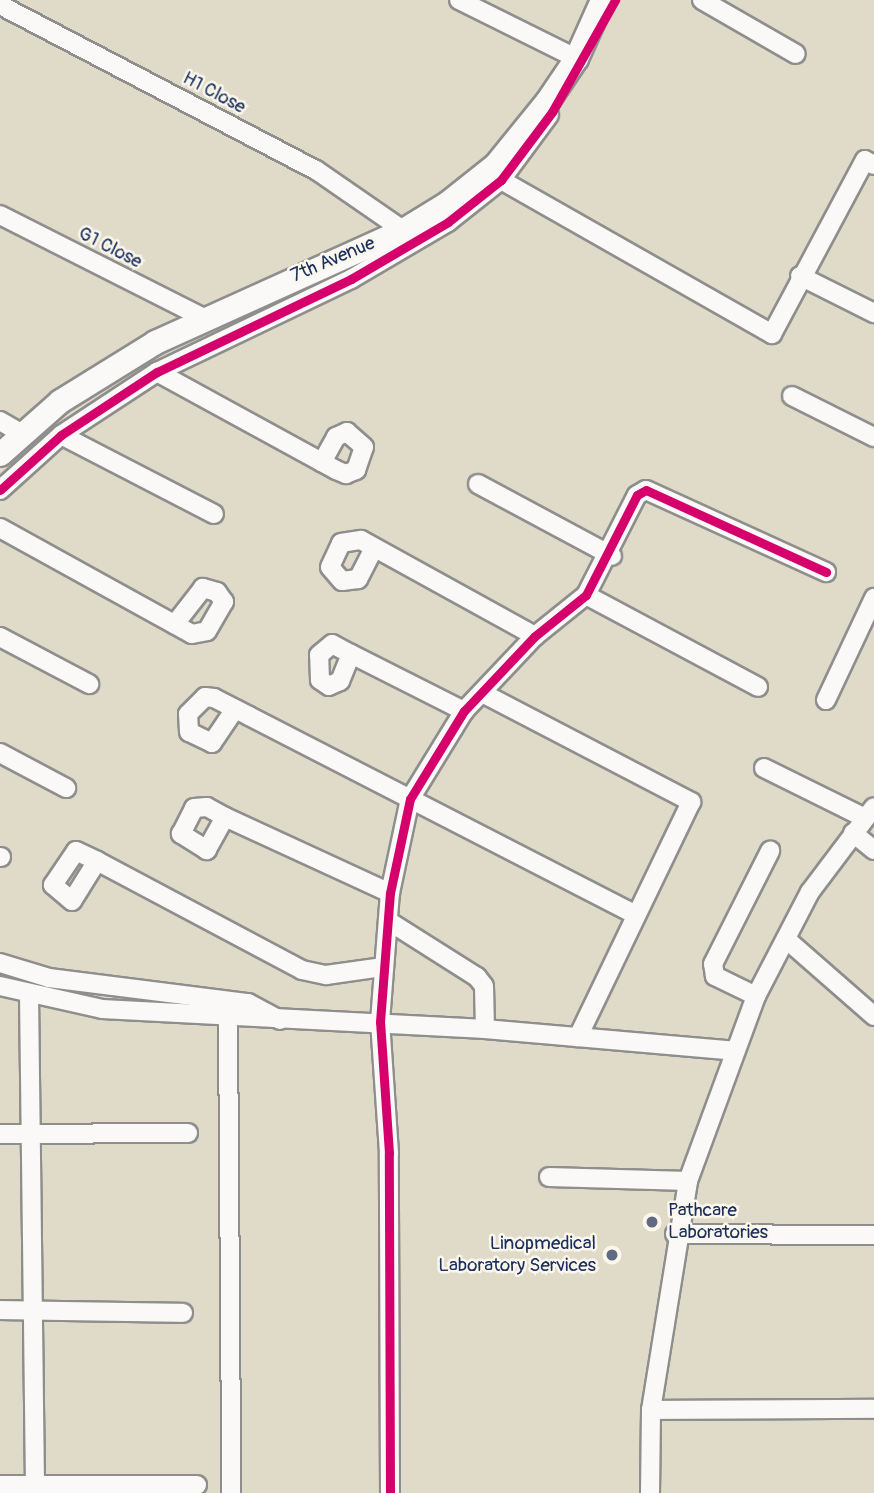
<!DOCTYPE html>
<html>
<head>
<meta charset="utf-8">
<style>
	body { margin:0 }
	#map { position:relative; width:874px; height:1493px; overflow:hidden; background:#e0dac8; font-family:Pangolin,sans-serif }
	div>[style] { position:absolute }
	.roads { filter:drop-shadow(2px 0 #8e8e8d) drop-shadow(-2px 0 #8e8e8d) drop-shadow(0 2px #8e8e8d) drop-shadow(0 -2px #8e8e8d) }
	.minor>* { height:18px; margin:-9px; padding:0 9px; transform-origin:9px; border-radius:9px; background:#faf9f7 }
	.major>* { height:23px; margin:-11.5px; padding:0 11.5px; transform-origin:11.5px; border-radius:11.5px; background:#faf9f7 }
	.cycleway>* { height:9px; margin:-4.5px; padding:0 4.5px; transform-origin:4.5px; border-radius:4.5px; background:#d6006c }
	.dots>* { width:19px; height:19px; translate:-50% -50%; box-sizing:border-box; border:4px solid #fbf7ec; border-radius:50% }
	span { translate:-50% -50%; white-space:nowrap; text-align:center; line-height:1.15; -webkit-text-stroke:5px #fbf7ec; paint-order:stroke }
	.street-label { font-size:19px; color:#1b2f5e }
	.poi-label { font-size:19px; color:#1b2f5e }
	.left { translate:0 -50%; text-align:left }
	.right { translate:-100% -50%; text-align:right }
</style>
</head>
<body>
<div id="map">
	<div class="roads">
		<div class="minor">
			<div style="left:459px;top:0;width:131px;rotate:26.4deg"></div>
			<div style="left:702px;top:0;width:108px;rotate:29.9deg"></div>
			<div style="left:0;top:5px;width:356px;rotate:27.6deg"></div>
			<div style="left:316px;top:170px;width:106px;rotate:34.6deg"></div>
			<div style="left:501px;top:180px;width:312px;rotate:29.6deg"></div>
			<div style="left:772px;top:334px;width:197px;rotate:-61.9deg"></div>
			<div style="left:865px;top:160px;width:10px;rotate:29deg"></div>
			<div style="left:0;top:215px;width:226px;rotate:26.8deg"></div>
			<div style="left:800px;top:276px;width:83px;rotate:26.6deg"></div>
			<div style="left:157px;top:372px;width:204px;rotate:28.7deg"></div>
			<div style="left:336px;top:470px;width:11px;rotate:22deg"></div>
			<div style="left:346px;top:474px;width:11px;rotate:-22deg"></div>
			<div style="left:356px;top:470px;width:24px;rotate:-71deg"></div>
			<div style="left:364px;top:447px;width:23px;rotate:-139deg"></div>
			<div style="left:347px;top:432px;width:12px;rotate:156deg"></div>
			<div style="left:336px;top:437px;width:29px;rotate:119deg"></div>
			<div style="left:792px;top:396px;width:92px;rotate:26.6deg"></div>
			<div style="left:0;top:421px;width:24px;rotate:30deg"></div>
			<div style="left:61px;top:435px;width:172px;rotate:27.3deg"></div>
			<div style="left:478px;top:484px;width:152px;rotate:28.2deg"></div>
			<div style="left:0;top:490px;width:82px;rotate:-42deg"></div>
			<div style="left:61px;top:435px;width:115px;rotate:-33.3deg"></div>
			<div style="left:157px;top:372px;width:215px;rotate:-25.6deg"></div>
			<div style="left:351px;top:279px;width:113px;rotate:-30.4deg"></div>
			<div style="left:448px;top:222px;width:68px;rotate:-38.4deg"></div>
			<div style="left:501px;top:180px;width:81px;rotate:-53.6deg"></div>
			<div style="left:0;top:528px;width:219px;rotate:28.9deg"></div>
			<div style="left:192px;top:634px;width:15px;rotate:-11deg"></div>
			<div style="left:207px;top:631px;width:34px;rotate:-60deg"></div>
			<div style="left:224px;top:602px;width:12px;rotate:-125deg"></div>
			<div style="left:217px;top:592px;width:15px;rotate:-164deg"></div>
			<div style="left:203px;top:588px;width:46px;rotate:127.9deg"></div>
			<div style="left:374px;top:548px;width:35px;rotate:117deg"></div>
			<div style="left:358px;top:579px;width:16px;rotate:173deg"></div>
			<div style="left:342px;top:581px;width:18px;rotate:-131deg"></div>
			<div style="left:330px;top:567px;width:26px;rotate:-65deg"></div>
			<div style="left:341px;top:543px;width:20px;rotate:-9deg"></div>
			<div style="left:361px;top:540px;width:199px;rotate:28.9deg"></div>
			<div style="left:586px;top:595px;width:195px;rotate:28.1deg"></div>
			<div style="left:0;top:637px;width:101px;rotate:27.8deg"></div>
			<div style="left:351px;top:654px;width:29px;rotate:112deg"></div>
			<div style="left:340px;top:681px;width:12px;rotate:156deg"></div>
			<div style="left:329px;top:686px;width:11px;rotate:-146deg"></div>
			<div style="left:320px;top:680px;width:25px;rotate:-92deg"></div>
			<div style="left:319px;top:655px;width:17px;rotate:-40deg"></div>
			<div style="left:332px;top:644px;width:21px;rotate:28deg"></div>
			<div style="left:351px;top:654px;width:127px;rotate:26.8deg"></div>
			<div style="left:482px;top:693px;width:236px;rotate:27.5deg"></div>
			<div style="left:691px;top:802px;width:261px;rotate:115.7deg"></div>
			<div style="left:826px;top:700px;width:113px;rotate:-64.8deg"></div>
			<div style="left:235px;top:709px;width:41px;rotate:124.1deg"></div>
			<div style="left:212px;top:743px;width:25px;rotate:-154deg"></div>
			<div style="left:189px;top:732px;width:18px;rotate:-93deg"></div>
			<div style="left:188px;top:714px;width:24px;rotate:-45deg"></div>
			<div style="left:205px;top:697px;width:9px;rotate:6deg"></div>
			<div style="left:214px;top:698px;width:39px;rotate:27deg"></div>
			<div style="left:249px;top:716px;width:432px;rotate:27.2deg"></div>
			<div style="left:0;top:753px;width:75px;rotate:27.9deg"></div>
			<div style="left:764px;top:768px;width:113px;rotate:26.3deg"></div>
			<div style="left:207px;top:807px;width:21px;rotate:29deg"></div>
			<div style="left:225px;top:817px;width:38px;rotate:119deg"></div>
			<div style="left:207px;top:850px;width:31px;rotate:-148deg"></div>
			<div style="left:181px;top:834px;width:29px;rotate:-63deg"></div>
			<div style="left:194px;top:808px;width:13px;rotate:-4deg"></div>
			<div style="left:225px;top:817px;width:182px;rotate:24.7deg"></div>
			<div style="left:853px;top:833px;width:27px;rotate:39deg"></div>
			<div style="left:76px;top:851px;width:23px;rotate:25deg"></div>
			<div style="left:97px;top:861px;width:47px;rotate:122deg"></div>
			<div style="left:72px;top:901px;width:25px;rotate:-140deg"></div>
			<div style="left:53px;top:885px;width:41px;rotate:-55.9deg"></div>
			<div style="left:0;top:857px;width:1px"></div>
			<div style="left:97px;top:861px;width:232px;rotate:28deg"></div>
			<div style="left:302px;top:970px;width:25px;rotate:12deg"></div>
			<div style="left:326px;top:975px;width:58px;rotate:-8deg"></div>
			<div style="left:390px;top:922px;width:103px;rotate:32.3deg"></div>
			<div style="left:477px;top:977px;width:11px;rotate:52deg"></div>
			<div style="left:484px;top:986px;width:43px;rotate:88.7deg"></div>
			<div style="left:786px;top:939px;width:117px;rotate:41.2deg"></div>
			<div style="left:0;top:963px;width:51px;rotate:17deg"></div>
			<div style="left:49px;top:978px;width:201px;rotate:7.2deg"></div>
			<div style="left:248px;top:1003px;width:36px;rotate:28deg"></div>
			<div style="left:0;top:986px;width:105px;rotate:12.7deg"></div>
			<div style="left:102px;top:1009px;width:384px;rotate:3deg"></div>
			<div style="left:485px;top:1029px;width:250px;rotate:5deg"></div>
			<div style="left:29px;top:994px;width:492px;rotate:89.3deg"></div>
			<div style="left:756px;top:996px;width:46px;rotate:-154deg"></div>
			<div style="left:715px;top:976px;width:12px;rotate:-99deg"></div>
			<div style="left:713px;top:964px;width:127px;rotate:-63.2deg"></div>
			<div style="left:228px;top:1020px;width:473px;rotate:89.6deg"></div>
			<div style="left:0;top:1134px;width:188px;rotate:-0.3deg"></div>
			<div style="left:549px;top:1177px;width:139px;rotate:1.6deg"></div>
			<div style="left:675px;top:1234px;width:199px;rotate:0.3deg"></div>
			<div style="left:0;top:1310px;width:183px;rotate:0.9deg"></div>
			<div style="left:651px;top:1410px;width:223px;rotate:-0.3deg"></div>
			<div style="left:0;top:1485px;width:197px"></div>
			<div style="left:390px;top:1493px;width:340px;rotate:-90.2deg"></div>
			<div style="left:389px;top:1153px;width:131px;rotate:-93.9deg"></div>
			<div style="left:380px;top:1022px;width:129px;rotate:-85.6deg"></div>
			<div style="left:390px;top:893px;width:96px;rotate:-78deg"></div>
			<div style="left:410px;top:799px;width:103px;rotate:-58.5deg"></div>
			<div style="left:464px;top:711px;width:103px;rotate:-46.6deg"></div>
			<div style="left:535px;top:636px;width:65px;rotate:-38.8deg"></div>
			<div style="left:586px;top:595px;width:112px;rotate:-63deg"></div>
			<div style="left:637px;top:495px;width:10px;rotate:-29deg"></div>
			<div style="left:646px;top:490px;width:198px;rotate:24.5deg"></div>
			<div style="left:650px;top:1493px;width:83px;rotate:-89.3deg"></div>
			<div style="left:651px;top:1410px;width:232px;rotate:-80.8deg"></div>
			<div style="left:688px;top:1181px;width:197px;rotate:-69.8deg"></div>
			<div style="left:756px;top:996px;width:117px;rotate:-62.6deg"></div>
			<div style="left:810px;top:892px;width:106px;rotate:-53deg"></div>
		</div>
		<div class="major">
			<div style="left:0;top:454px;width:80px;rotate:-41.5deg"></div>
			<div style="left:60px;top:401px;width:112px;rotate:-31.8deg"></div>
			<div style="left:155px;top:342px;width:272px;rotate:-24.3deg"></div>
			<div style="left:403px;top:230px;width:52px;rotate:-31.5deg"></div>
			<div style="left:447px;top:203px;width:61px;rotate:-38.4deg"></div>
			<div style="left:495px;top:165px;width:82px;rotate:-50.9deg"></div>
			<div style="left:547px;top:101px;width:52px;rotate:-56deg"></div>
			<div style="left:576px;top:58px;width:64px;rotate:-65.9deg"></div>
		</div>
	</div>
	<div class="cycleway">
		<div style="left:0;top:490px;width:82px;rotate:-42deg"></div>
		<div style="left:61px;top:435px;width:115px;rotate:-33.3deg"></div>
		<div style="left:157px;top:372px;width:215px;rotate:-25.6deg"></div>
		<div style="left:351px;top:279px;width:113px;rotate:-30.4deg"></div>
		<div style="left:448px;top:222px;width:68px;rotate:-38.4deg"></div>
		<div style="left:501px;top:180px;width:85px;rotate:-53.1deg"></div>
		<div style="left:552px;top:112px;width:129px;rotate:-60.6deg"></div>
		<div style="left:390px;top:1493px;width:340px;rotate:-90.2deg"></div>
		<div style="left:389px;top:1153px;width:131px;rotate:-93.9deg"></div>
		<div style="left:380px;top:1022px;width:129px;rotate:-85.6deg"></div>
		<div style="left:390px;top:893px;width:96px;rotate:-78deg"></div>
		<div style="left:410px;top:799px;width:103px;rotate:-58.5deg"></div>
		<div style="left:464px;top:711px;width:103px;rotate:-46.6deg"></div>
		<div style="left:535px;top:636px;width:65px;rotate:-38.8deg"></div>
		<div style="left:586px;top:595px;width:112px;rotate:-63deg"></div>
		<div style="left:637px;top:495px;width:10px;rotate:-29deg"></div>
		<div style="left:646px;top:490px;width:198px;rotate:24.5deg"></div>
	</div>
	<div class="dots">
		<div style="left:652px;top:1222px;background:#606b83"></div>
		<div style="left:612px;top:1255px;background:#606b83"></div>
	</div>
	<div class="street-label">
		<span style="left:214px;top:93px;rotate:28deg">H1 Close</span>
		<span style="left:110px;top:248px;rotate:27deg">G1 Close</span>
		<span style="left:333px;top:260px;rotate:-23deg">7th Avenue</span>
	</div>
	<div class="poi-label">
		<span class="left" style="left:668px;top:1222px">Pathcare<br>Laboratories</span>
		<span class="right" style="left:596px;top:1255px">Linopmedical<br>Laboratory Services</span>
	</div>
</div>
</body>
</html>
